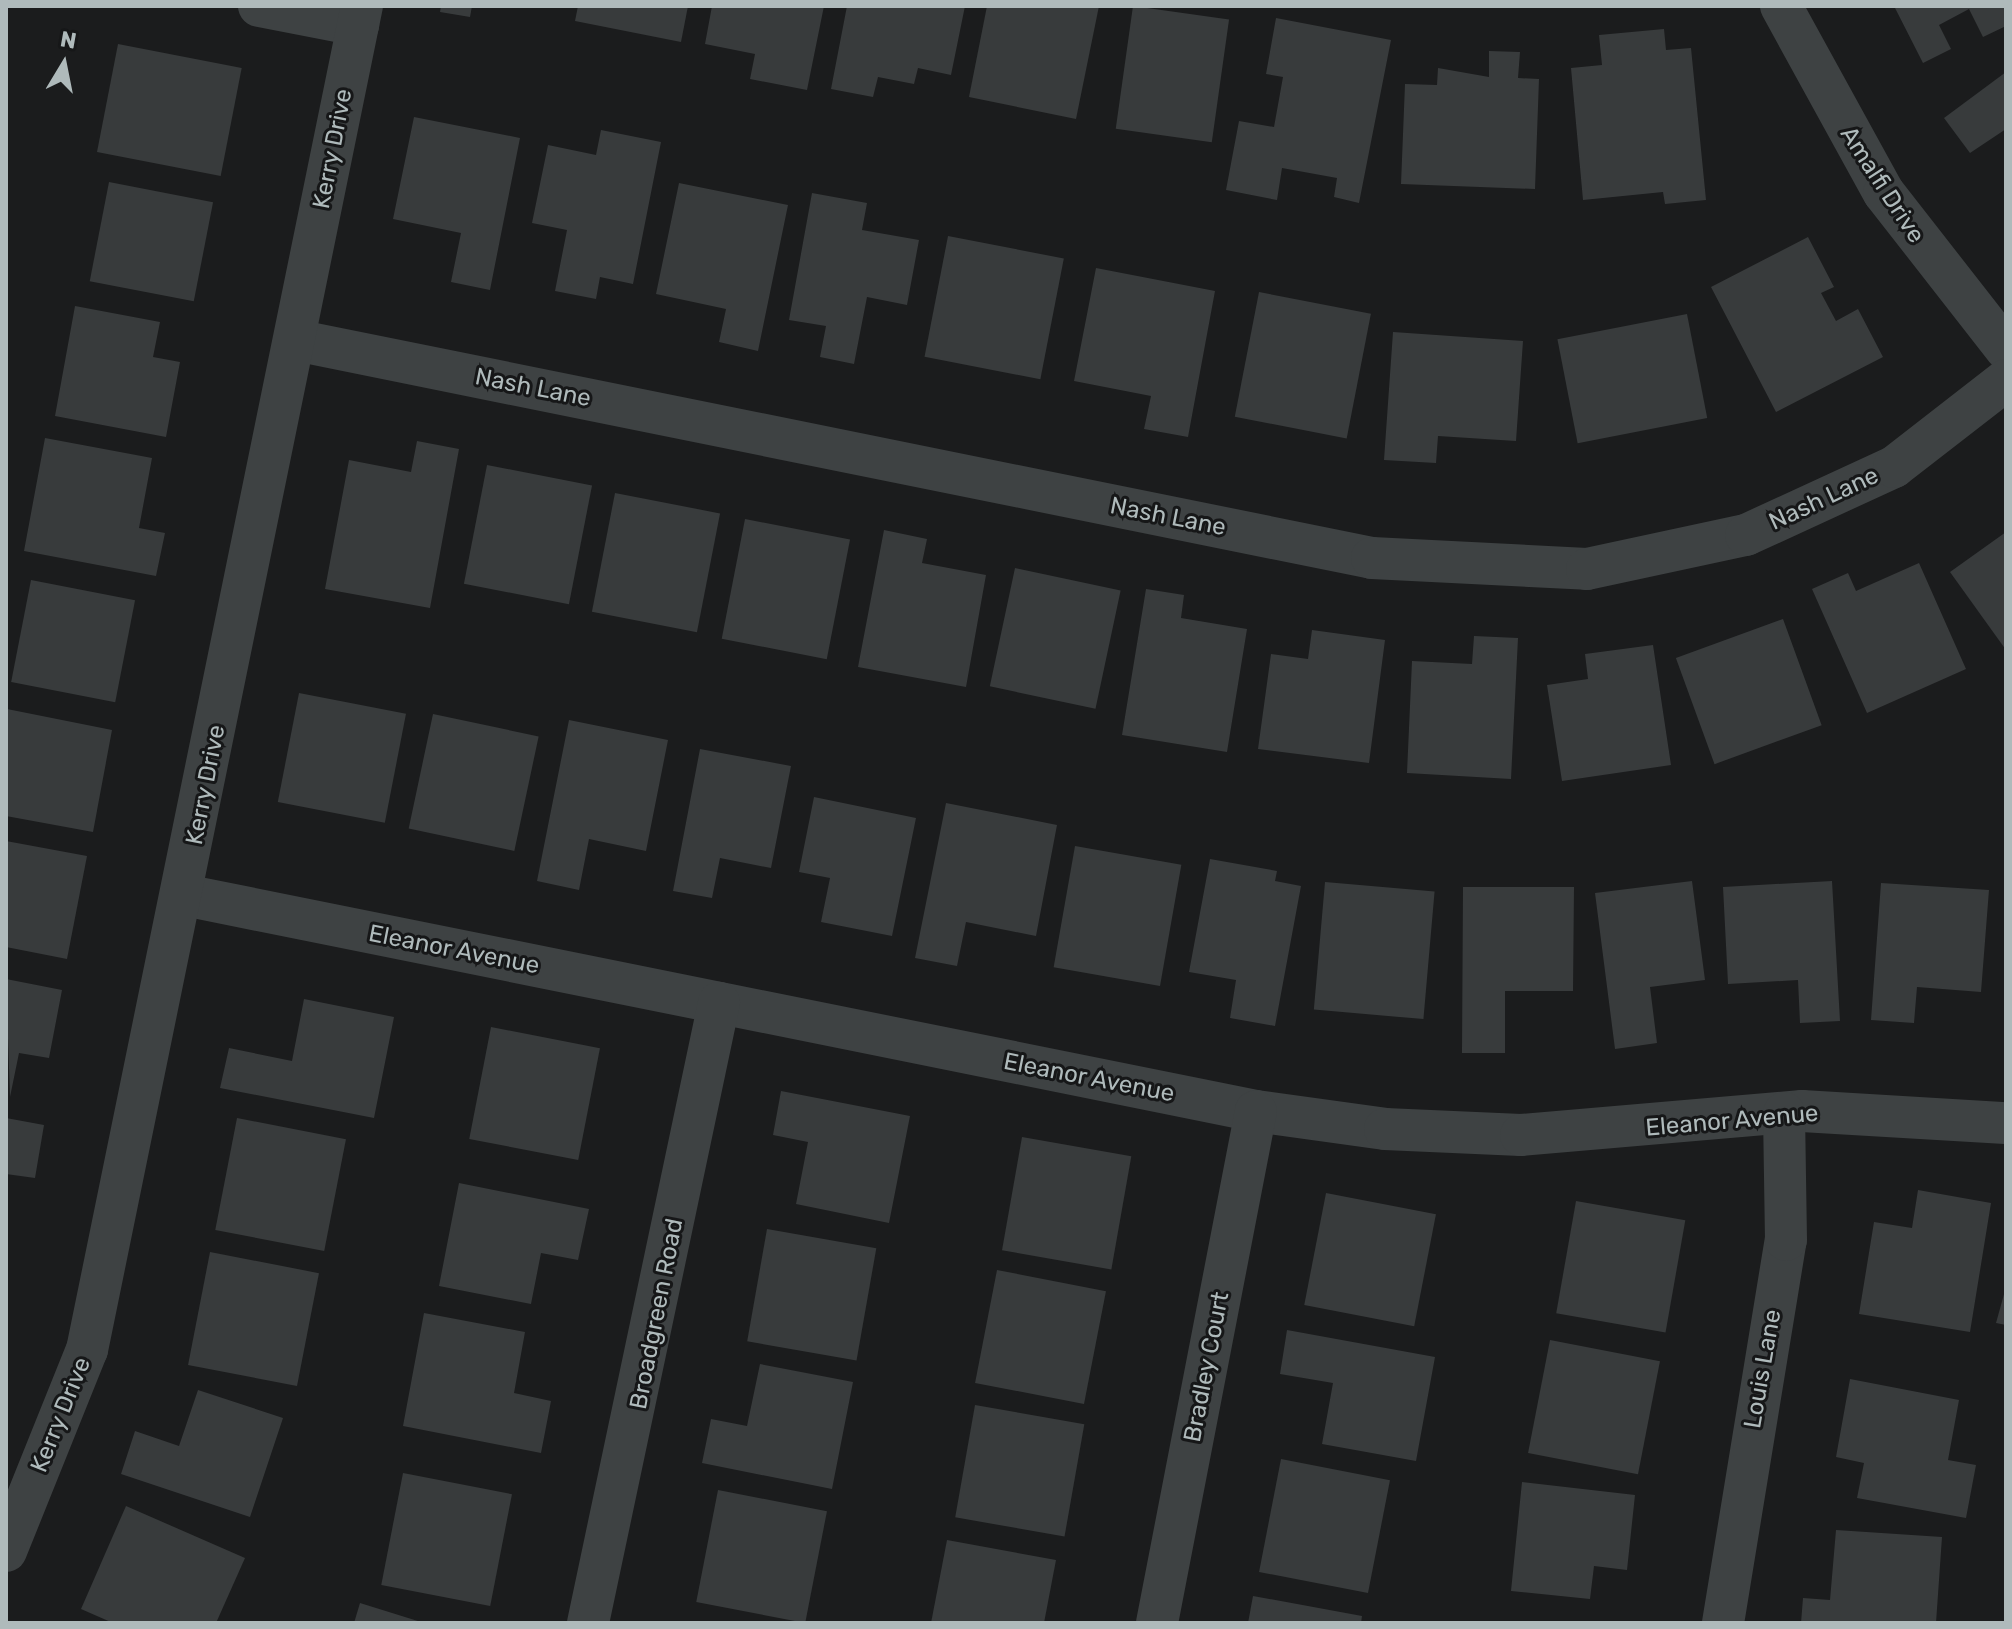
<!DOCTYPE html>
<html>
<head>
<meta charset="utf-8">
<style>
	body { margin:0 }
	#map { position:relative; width:2012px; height:1629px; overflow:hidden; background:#1b1c1d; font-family:Rubik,sans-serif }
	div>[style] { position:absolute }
	.building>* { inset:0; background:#383b3c; transform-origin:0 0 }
	.street>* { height:42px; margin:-21px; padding:0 21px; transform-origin:21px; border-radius:21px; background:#3e4243 }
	span { translate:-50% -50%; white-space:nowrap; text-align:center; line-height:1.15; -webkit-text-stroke:6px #161718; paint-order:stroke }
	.street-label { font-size:24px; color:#afbabb }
	.frame { position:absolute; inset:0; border:8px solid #afbabb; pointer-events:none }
	.north { position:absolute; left:24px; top:24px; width:80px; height:80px; -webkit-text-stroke:6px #161718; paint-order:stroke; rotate:10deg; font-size:22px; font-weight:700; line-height:32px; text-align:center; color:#afbabb }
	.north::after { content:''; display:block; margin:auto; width:28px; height:36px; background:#afbabb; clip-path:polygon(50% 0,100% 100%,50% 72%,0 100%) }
</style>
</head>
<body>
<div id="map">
	<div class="building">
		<div style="clip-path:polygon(441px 6px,472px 6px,470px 17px,440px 12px)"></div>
		<div style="clip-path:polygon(578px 6px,688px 6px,681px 42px,575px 21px)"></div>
		<div style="clip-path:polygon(712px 6px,824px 6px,807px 90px,750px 79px,755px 54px,705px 44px)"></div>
		<div style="clip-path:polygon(847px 6px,965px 6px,951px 75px,918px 68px,914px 84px,878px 77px,873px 97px,831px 89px)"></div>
		<div style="clip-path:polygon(987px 6px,1099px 6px,1076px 119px,969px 97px)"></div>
		<div style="left:1133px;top:6px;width:97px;height:124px;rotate:8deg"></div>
		<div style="clip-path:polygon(1894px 6px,2006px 6px,2006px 26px,1983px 37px,1969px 9px,1939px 25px,1951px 49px,1923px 63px)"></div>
		<div style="clip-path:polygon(1276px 18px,1391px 40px,1359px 203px,1334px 197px,1337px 178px,1282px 168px,1277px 200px,1226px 190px,1239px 121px,1274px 127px,1283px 77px,1266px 74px)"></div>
		<div style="clip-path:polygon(1664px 29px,1666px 50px,1691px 48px,1706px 200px,1665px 204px,1663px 192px,1583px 200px,1571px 68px,1602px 65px,1599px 35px)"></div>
		<div style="left:118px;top:44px;width:126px;height:110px;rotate:11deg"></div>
		<div style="clip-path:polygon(1489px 51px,1520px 52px,1518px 78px,1539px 79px,1535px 189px,1401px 184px,1405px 84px,1437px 85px,1438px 68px,1489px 77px)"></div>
		<div style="clip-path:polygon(2006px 72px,2006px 129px,1970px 153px,1944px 118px)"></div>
		<div style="clip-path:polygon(414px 117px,520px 138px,490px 290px,451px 282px,461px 233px,393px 219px)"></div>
		<div style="clip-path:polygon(601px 130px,661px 142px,633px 284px,600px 277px,596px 299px,555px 291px,567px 230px,532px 223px,548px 145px,596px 155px)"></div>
		<div style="left:109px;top:182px;width:106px;height:101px;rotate:11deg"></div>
		<div style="clip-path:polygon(679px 183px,788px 205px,758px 351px,719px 342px,726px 309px,656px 294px)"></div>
		<div style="clip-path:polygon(812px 193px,867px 203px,862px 230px,919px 240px,907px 305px,867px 297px,854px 364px,820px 357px,826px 326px,789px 320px)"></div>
		<div style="left:948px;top:236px;width:118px;height:123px;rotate:11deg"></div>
		<div style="clip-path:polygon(1808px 237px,1834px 287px,1821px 293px,1836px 321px,1858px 309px,1883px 357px,1776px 412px,1711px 287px)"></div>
		<div style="clip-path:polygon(1096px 268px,1215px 291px,1188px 437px,1144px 429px,1151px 396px,1074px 381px)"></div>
		<div style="left:1259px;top:292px;width:114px;height:127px;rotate:11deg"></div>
		<div style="clip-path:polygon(75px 306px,160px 322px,153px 357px,180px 362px,166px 437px,55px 416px)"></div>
		<div style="left:1687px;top:314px;width:106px;height:132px;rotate:79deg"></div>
		<div style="clip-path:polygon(1393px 332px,1523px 341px,1516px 441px,1438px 436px,1436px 463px,1384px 460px)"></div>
		<div style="clip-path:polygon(45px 438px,152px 458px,139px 528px,165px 533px,156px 576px,24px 551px)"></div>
		<div style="clip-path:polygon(417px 441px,459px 449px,430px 608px,325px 589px,349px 460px,411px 472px)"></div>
		<div style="left:487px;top:465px;width:107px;height:121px;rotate:11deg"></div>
		<div style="left:615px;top:493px;width:107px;height:121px;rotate:11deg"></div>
		<div style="left:745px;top:519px;width:107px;height:122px;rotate:11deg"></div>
		<div style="clip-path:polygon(884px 530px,927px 539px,922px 563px,986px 575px,966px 687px,858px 667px)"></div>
		<div style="clip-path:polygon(2006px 532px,2006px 650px,1950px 572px)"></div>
		<div style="clip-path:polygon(1919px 563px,1966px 669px,1867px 713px,1812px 589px,1848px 573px,1856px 591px)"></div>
		<div style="left:1015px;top:568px;width:108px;height:121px;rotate:12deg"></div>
		<div style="left:31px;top:580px;width:106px;height:104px;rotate:11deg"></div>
		<div style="clip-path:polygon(1146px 589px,1184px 595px,1181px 618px,1247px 629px,1227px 752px,1122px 735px)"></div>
		<div style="left:1783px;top:619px;width:113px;height:114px;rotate:70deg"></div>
		<div style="clip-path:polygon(1312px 630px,1385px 640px,1369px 763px,1258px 749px,1271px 654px,1308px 659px)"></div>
		<div style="clip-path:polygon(1474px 636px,1518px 638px,1511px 779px,1407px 773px,1412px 661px,1472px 664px)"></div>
		<div style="clip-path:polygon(1653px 645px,1671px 765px,1562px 781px,1547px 685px,1588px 679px,1585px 654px)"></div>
		<div style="left:299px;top:693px;width:109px;height:111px;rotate:11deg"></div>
		<div style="clip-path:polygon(7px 709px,112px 730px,93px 832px,6px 816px)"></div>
		<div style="left:433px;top:714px;width:108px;height:117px;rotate:12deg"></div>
		<div style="clip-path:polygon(569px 720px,668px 740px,646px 851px,589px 839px,579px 890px,537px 881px)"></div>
		<div style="clip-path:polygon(700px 749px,791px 766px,771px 868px,720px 858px,712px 898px,673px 891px)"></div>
		<div style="clip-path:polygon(814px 797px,916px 818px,892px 936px,821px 922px,830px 878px,799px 872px)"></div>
		<div style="clip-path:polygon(946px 803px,1057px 825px,1036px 936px,966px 922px,957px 966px,915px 958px)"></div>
		<div style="clip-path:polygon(6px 841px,87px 856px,67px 959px,6px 947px)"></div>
		<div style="left:1075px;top:846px;width:108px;height:123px;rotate:10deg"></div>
		<div style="clip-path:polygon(1210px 859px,1277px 871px,1275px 881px,1301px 886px,1275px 1026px,1230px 1018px,1236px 980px,1189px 972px)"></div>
		<div style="clip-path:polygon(1692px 881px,1705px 980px,1650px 987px,1657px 1043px,1615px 1049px,1595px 893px)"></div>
		<div style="clip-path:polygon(1832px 881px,1840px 1021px,1800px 1023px,1798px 980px,1728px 984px,1723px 887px)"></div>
		<div style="left:1325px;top:882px;width:110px;height:128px;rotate:5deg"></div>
		<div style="clip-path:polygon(1881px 883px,1989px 890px,1981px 992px,1917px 987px,1914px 1023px,1871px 1020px)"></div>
		<div style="clip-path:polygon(1463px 887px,1574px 887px,1573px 991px,1505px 991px,1505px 1053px,1462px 1053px)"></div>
		<div style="clip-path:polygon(6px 979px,62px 990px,49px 1058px,19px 1053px,10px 1097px)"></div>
		<div style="clip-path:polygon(304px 999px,394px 1017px,374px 1118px,220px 1088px,229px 1048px,292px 1061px)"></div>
		<div style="left:491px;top:1027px;width:111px;height:114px;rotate:11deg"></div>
		<div style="clip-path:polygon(781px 1091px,910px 1116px,889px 1223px,796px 1204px,808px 1142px,773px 1135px)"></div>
		<div style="clip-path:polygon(6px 1118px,44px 1125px,35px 1178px,6px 1174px)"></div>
		<div style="left:237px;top:1118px;width:111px;height:114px;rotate:11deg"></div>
		<div style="left:1022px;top:1137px;width:111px;height:115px;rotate:10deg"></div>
		<div style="clip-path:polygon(459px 1183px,589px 1209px,578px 1260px,541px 1253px,531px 1304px,439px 1286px)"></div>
		<div style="clip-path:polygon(1918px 1190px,1991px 1203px,1970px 1332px,1859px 1314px,1874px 1222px,1912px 1228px)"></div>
		<div style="left:1326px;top:1193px;width:112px;height:114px;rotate:11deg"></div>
		<div style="left:1576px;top:1201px;width:111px;height:114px;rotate:10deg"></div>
		<div style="left:767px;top:1229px;width:111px;height:114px;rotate:10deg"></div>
		<div style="left:210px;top:1252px;width:111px;height:115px;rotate:11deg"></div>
		<div style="left:997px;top:1270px;width:111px;height:115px;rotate:11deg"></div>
		<div style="clip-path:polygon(2006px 1287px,2006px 1325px,1996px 1323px)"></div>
		<div style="clip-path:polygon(424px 1313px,525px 1332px,514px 1393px,551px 1401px,541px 1453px,403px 1426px)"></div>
		<div style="clip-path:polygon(1287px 1330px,1435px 1357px,1416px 1461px,1322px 1444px,1333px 1383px,1280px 1374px)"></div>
		<div style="left:1550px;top:1340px;width:112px;height:115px;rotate:11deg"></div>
		<div style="clip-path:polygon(760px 1364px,853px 1382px,832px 1489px,702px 1463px,711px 1419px,747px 1426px)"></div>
		<div style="clip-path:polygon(1850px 1379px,1959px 1400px,1948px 1460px,1976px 1465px,1966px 1518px,1857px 1498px,1864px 1463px,1836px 1457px)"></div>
		<div style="clip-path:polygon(198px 1390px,283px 1418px,250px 1517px,121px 1474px,135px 1431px,179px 1446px)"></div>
		<div style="left:975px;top:1405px;width:111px;height:114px;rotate:10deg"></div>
		<div style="left:1281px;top:1459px;width:111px;height:115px;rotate:11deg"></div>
		<div style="left:403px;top:1473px;width:111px;height:114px;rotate:11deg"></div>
		<div style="clip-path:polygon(1522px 1482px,1635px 1495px,1627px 1570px,1594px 1566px,1590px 1599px,1511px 1591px)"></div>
		<div style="left:718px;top:1490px;width:111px;height:114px;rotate:11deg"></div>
		<div style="clip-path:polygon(126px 1506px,245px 1558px,216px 1623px,113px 1623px,81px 1609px)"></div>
		<div style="clip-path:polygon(1836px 1530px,1942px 1537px,1936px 1623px,1801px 1623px,1803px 1598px,1830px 1600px)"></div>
		<div style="clip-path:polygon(947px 1540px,1056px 1560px,1044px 1623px,931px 1623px)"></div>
		<div style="clip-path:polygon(1253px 1596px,1362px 1616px,1361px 1623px,1248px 1623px)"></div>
		<div style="clip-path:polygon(360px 1603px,421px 1622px,421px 1623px,354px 1623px)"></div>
	</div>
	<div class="street">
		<div style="left:259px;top:6px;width:101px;rotate:10.9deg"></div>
		<div style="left:1781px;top:6px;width:213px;rotate:61.2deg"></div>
		<div style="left:1884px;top:193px;width:198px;rotate:52deg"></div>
		<div style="left:295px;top:340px;width:1099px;rotate:11.44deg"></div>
		<div style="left:1372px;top:558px;width:215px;rotate:2.9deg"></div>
		<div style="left:1587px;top:569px;width:163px;rotate:-12.1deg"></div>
		<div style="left:1746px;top:535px;width:163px;rotate:-24.7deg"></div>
		<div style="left:1894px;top:467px;width:142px;rotate:-37.8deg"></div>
		<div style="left:184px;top:895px;width:1094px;rotate:11.39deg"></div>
		<div style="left:1256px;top:1111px;width:130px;rotate:7.9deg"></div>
		<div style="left:1385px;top:1129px;width:136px;rotate:2.5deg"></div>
		<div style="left:1521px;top:1135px;width:282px;rotate:-4.9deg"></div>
		<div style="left:1802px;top:1111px;width:204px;rotate:3.4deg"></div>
		<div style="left:6px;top:1551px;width:217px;rotate:-68.1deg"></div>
		<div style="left:87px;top:1350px;width:1372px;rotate:-78.44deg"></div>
		<div style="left:588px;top:1623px;width:634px;rotate:-78.07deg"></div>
		<div style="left:1157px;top:1623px;width:521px;rotate:-79.06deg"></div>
		<div style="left:1723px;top:1623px;width:388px;rotate:-80.7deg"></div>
		<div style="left:1786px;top:1240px;width:127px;rotate:-90.9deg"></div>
	</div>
	<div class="street-label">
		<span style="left:333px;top:149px;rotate:-79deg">Kerry Drive</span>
		<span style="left:1882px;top:185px;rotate:57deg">Amalfi Drive</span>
		<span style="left:533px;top:388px;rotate:11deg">Nash Lane</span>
		<span style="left:1824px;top:499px;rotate:-25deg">Nash Lane</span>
		<span style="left:1168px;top:517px;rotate:11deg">Nash Lane</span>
		<span style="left:206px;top:785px;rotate:-79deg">Kerry Drive</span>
		<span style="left:454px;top:950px;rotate:11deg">Eleanor Avenue</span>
		<span style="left:1089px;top:1078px;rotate:11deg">Eleanor Avenue</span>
		<span style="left:1732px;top:1121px;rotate:-5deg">Eleanor Avenue</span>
		<span style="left:657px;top:1314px;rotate:-79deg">Broadgreen Road</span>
		<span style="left:1207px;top:1367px;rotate:-79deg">Bradley Court</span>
		<span style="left:1763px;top:1369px;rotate:-80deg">Louis Lane</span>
		<span style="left:61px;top:1415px;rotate:-68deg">Kerry Drive</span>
	</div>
	<div class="frame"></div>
	<div class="north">N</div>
</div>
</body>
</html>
